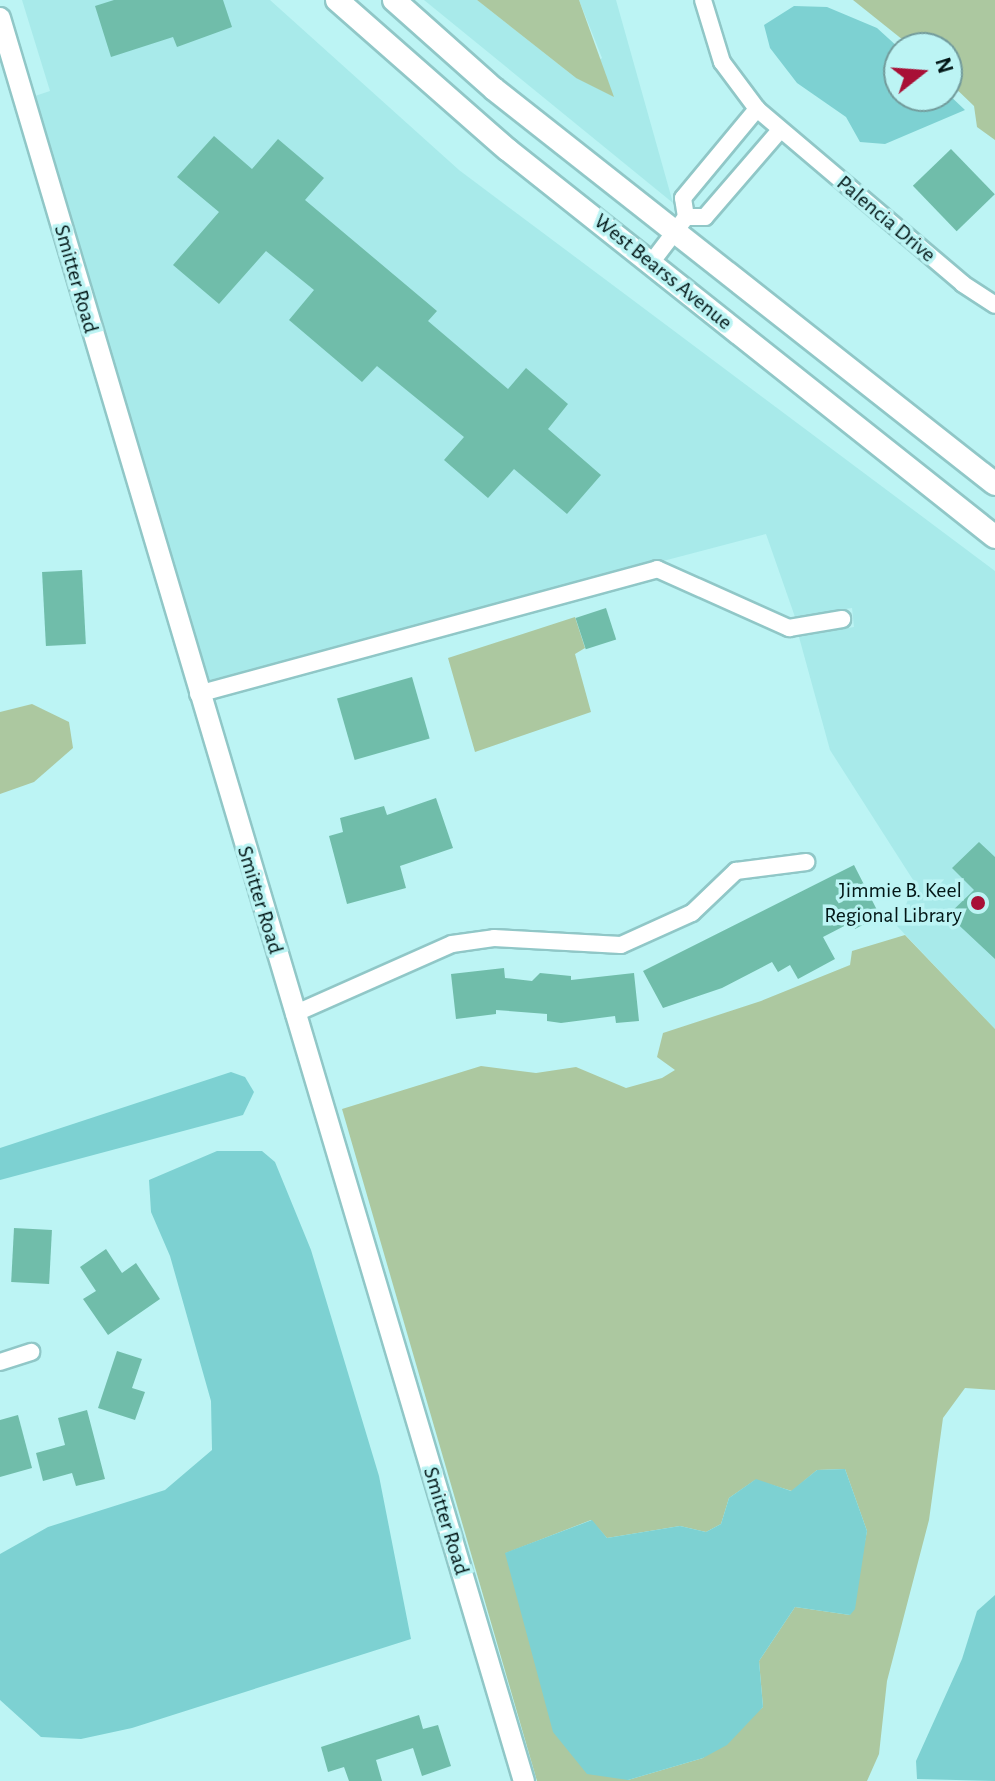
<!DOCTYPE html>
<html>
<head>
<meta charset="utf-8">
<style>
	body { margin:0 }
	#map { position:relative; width:995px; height:1781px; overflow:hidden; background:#bcf4f4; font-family:"Alegreya Sans",sans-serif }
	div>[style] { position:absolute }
	.built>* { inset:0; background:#a8eaea }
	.green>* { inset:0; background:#acc8a0 }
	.water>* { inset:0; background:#7dd1d2 }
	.building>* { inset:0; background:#70bdaa; transform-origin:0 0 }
	.roads { filter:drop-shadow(2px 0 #90c7c7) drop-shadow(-2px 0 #90c7c7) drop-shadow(0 2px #90c7c7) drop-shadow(0 -2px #90c7c7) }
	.minor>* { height:16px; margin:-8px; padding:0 8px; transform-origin:8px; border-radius:8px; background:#fff }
	.tertiary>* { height:20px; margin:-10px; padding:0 10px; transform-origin:10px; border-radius:10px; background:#fff }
	.secondary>* { height:22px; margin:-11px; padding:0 11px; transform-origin:11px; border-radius:11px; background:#fff }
	.dots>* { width:22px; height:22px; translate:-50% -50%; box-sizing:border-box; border:4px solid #bcf4f4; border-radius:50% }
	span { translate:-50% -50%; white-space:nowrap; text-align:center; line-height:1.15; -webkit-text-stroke:7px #bcf4f4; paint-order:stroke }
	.street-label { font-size:22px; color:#021616 }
	.poi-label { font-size:22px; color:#021616 }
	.right { translate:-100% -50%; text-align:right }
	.north { position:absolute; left:883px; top:32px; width:80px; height:80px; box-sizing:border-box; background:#bcf4f4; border:2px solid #729b9b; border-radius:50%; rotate:73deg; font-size:22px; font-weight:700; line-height:32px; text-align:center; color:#021616 }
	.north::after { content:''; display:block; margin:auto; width:28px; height:36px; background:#a81036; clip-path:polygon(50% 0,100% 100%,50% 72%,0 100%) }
</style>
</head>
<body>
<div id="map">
	<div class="built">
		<div style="clip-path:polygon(22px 0,270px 0,459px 170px,995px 571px,995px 1029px,897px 926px,915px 883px,830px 750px,799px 637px,854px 627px,852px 608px,795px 617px,766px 534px,206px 681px,35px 96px,50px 91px)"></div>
		<div style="clip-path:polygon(424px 0,477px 0,576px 78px,602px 58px,579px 0,616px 0,673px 203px)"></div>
	</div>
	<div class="green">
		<div style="clip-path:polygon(477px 0,579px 0,614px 97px,576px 78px)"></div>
		<div style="clip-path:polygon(853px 0,995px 0,995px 140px,977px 127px,974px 106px,947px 80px,947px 48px,913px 48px)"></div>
		<div style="clip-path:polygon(575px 617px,585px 648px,575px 654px,591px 712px,475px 752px,448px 658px)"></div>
		<div style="clip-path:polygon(32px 704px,69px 722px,73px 748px,34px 782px,0 794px,0 712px)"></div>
		<div style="clip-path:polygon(evenodd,905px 935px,995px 1029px,995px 1390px,965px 1388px,943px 1418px,929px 1520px,887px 1681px,879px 1754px,867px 1781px,537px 1781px,342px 1109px,481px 1066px,536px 1073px,576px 1067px,626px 1088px,662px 1078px,675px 1070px,657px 1057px,663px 1033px,761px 1001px,850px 965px,852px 951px,905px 935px,845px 1469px,867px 1531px,850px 1615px,795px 1607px,759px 1661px,763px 1707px,703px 1758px,628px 1780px,506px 1553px,591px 1520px,607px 1538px,680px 1526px,706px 1532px,721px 1524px,729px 1498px,755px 1480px,792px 1491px,817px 1470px,845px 1469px)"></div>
	</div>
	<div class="water">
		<div style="clip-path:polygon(794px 6px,827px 7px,877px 28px,899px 48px,899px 96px,947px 93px,965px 110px,885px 144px,860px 142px,846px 117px,797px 83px,770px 48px,764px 25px)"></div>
		<div style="clip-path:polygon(231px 1072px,245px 1077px,254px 1092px,243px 1115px,0 1180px,0 1148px)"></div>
		<div style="clip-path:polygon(217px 1151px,262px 1151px,275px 1162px,311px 1250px,379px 1476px,411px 1639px,132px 1728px,81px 1739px,41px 1737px,0 1700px,0 1554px,48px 1527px,165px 1490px,212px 1450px,211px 1401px,170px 1256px,151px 1212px,149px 1180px)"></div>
		<div style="clip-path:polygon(845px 1469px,867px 1531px,855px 1609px,850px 1615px,795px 1607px,759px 1661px,763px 1707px,727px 1745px,703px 1758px,628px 1780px,587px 1774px,553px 1732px,505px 1553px,592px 1520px,607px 1538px,680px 1526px,706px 1532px,721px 1524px,729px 1498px,756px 1479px,791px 1491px,817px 1470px)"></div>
		<div style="clip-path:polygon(995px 1595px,995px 1781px,917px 1779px,916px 1761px,962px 1659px,977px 1611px)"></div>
	</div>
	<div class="building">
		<div style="clip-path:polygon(114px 0,223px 0,232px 27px,177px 47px,173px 37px,111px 57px,95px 6px)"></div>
		<div style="clip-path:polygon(214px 136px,252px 169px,278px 139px,324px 178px,305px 200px,437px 311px,428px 321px,508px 389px,526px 368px,568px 404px,548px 429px,601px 475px,567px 514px,514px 469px,488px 498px,444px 460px,464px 437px,377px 366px,362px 382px,289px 320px,314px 290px,266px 251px,219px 304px,173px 265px,219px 212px,177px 177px)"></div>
		<div style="left:951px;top:149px;width:63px;height:53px;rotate:46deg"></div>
		<div style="left:82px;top:570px;width:74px;height:40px;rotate:87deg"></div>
		<div style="left:606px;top:608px;width:33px;height:32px;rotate:72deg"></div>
		<div style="left:412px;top:677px;width:64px;height:78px;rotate:74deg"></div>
		<div style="clip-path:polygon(436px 798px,453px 848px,400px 866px,406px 888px,347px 904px,329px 836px,343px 832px,340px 818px,384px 806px,387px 815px)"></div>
		<div style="clip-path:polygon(979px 842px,995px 857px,995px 959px,948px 915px,974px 890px,952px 868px)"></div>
		<div style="clip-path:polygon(854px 865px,877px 910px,870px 913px,874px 919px,855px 929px,852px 922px,823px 937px,835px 959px,798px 979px,790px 965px,778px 972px,772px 962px,722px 988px,663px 1008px,643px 971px)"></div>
		<div style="clip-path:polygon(504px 968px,505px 978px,532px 981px,540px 973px,571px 976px,571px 980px,634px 973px,639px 1021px,616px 1023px,615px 1016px,561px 1023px,547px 1021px,547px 1014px,496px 1010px,496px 1014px,456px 1019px,451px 974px)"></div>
		<div style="left:14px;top:1228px;width:38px;height:54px;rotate:3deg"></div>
		<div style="clip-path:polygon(106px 1249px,122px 1273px,136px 1263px,160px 1299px,108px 1335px,83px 1299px,96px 1291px,80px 1267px)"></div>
		<div style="clip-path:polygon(117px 1351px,142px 1359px,132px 1388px,145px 1392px,135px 1420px,98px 1408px)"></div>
		<div style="clip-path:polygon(87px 1410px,105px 1479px,76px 1486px,72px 1473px,43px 1481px,36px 1453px,65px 1445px,58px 1418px)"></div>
		<div style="clip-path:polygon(18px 1415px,32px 1468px,0 1477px,0 1420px)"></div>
		<div style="clip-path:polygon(419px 1715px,423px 1729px,438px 1725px,451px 1766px,422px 1776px,413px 1748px,376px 1760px,382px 1781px,349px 1781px,344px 1767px,328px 1772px,321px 1747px)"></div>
	</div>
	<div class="roads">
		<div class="minor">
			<div style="left:703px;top:0;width:65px;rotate:73deg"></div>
			<div style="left:722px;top:62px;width:59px;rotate:53.3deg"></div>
			<div style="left:757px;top:109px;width:270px;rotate:40.3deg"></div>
			<div style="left:963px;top:284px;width:38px;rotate:33deg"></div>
			<div style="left:686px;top:217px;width:19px"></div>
			<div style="left:705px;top:217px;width:115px;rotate:-49.2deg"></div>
			<div style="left:651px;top:263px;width:58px;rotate:-52.7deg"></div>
			<div style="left:686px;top:217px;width:19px;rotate:-99deg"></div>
			<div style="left:683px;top:198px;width:116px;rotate:-50.3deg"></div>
			<div style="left:198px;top:694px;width:476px;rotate:-15.2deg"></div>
			<div style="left:657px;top:569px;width:145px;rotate:24.1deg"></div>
			<div style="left:789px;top:628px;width:54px;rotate:-9.6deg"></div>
			<div style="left:294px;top:1014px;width:173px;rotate:-23.9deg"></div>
			<div style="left:452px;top:944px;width:42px;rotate:-8.1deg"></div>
			<div style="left:494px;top:938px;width:127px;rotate:3.2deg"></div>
			<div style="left:621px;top:945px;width:78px;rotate:-24.3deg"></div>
			<div style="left:692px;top:913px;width:61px;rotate:-43.7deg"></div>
			<div style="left:736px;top:871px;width:71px;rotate:-7.3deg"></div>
			<div style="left:0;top:1362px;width:33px;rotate:-18deg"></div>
		</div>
		<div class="tertiary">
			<div style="left:0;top:18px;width:1839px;rotate:73.45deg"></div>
		</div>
		<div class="secondary">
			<div style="left:337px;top:0;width:227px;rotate:41.3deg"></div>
			<div style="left:508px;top:150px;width:622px;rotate:38.47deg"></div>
			<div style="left:394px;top:0;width:134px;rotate:41.7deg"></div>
			<div style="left:494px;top:89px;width:638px;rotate:38.25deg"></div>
		</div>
	</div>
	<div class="dots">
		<div style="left:978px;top:903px;background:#a81036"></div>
	</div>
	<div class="street-label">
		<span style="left:886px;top:219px;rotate:40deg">Palencia Drive</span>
		<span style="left:663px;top:272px;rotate:39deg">West Bearss Avenue</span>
		<span style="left:76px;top:279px;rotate:74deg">Smitter Road</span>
		<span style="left:260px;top:900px;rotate:73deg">Smitter Road</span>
		<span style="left:446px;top:1521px;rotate:73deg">Smitter Road</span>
	</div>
	<div class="poi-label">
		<span class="right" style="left:962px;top:903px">Jimmie B. Keel<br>Regional Library</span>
	</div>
	<div class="north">N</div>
</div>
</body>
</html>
